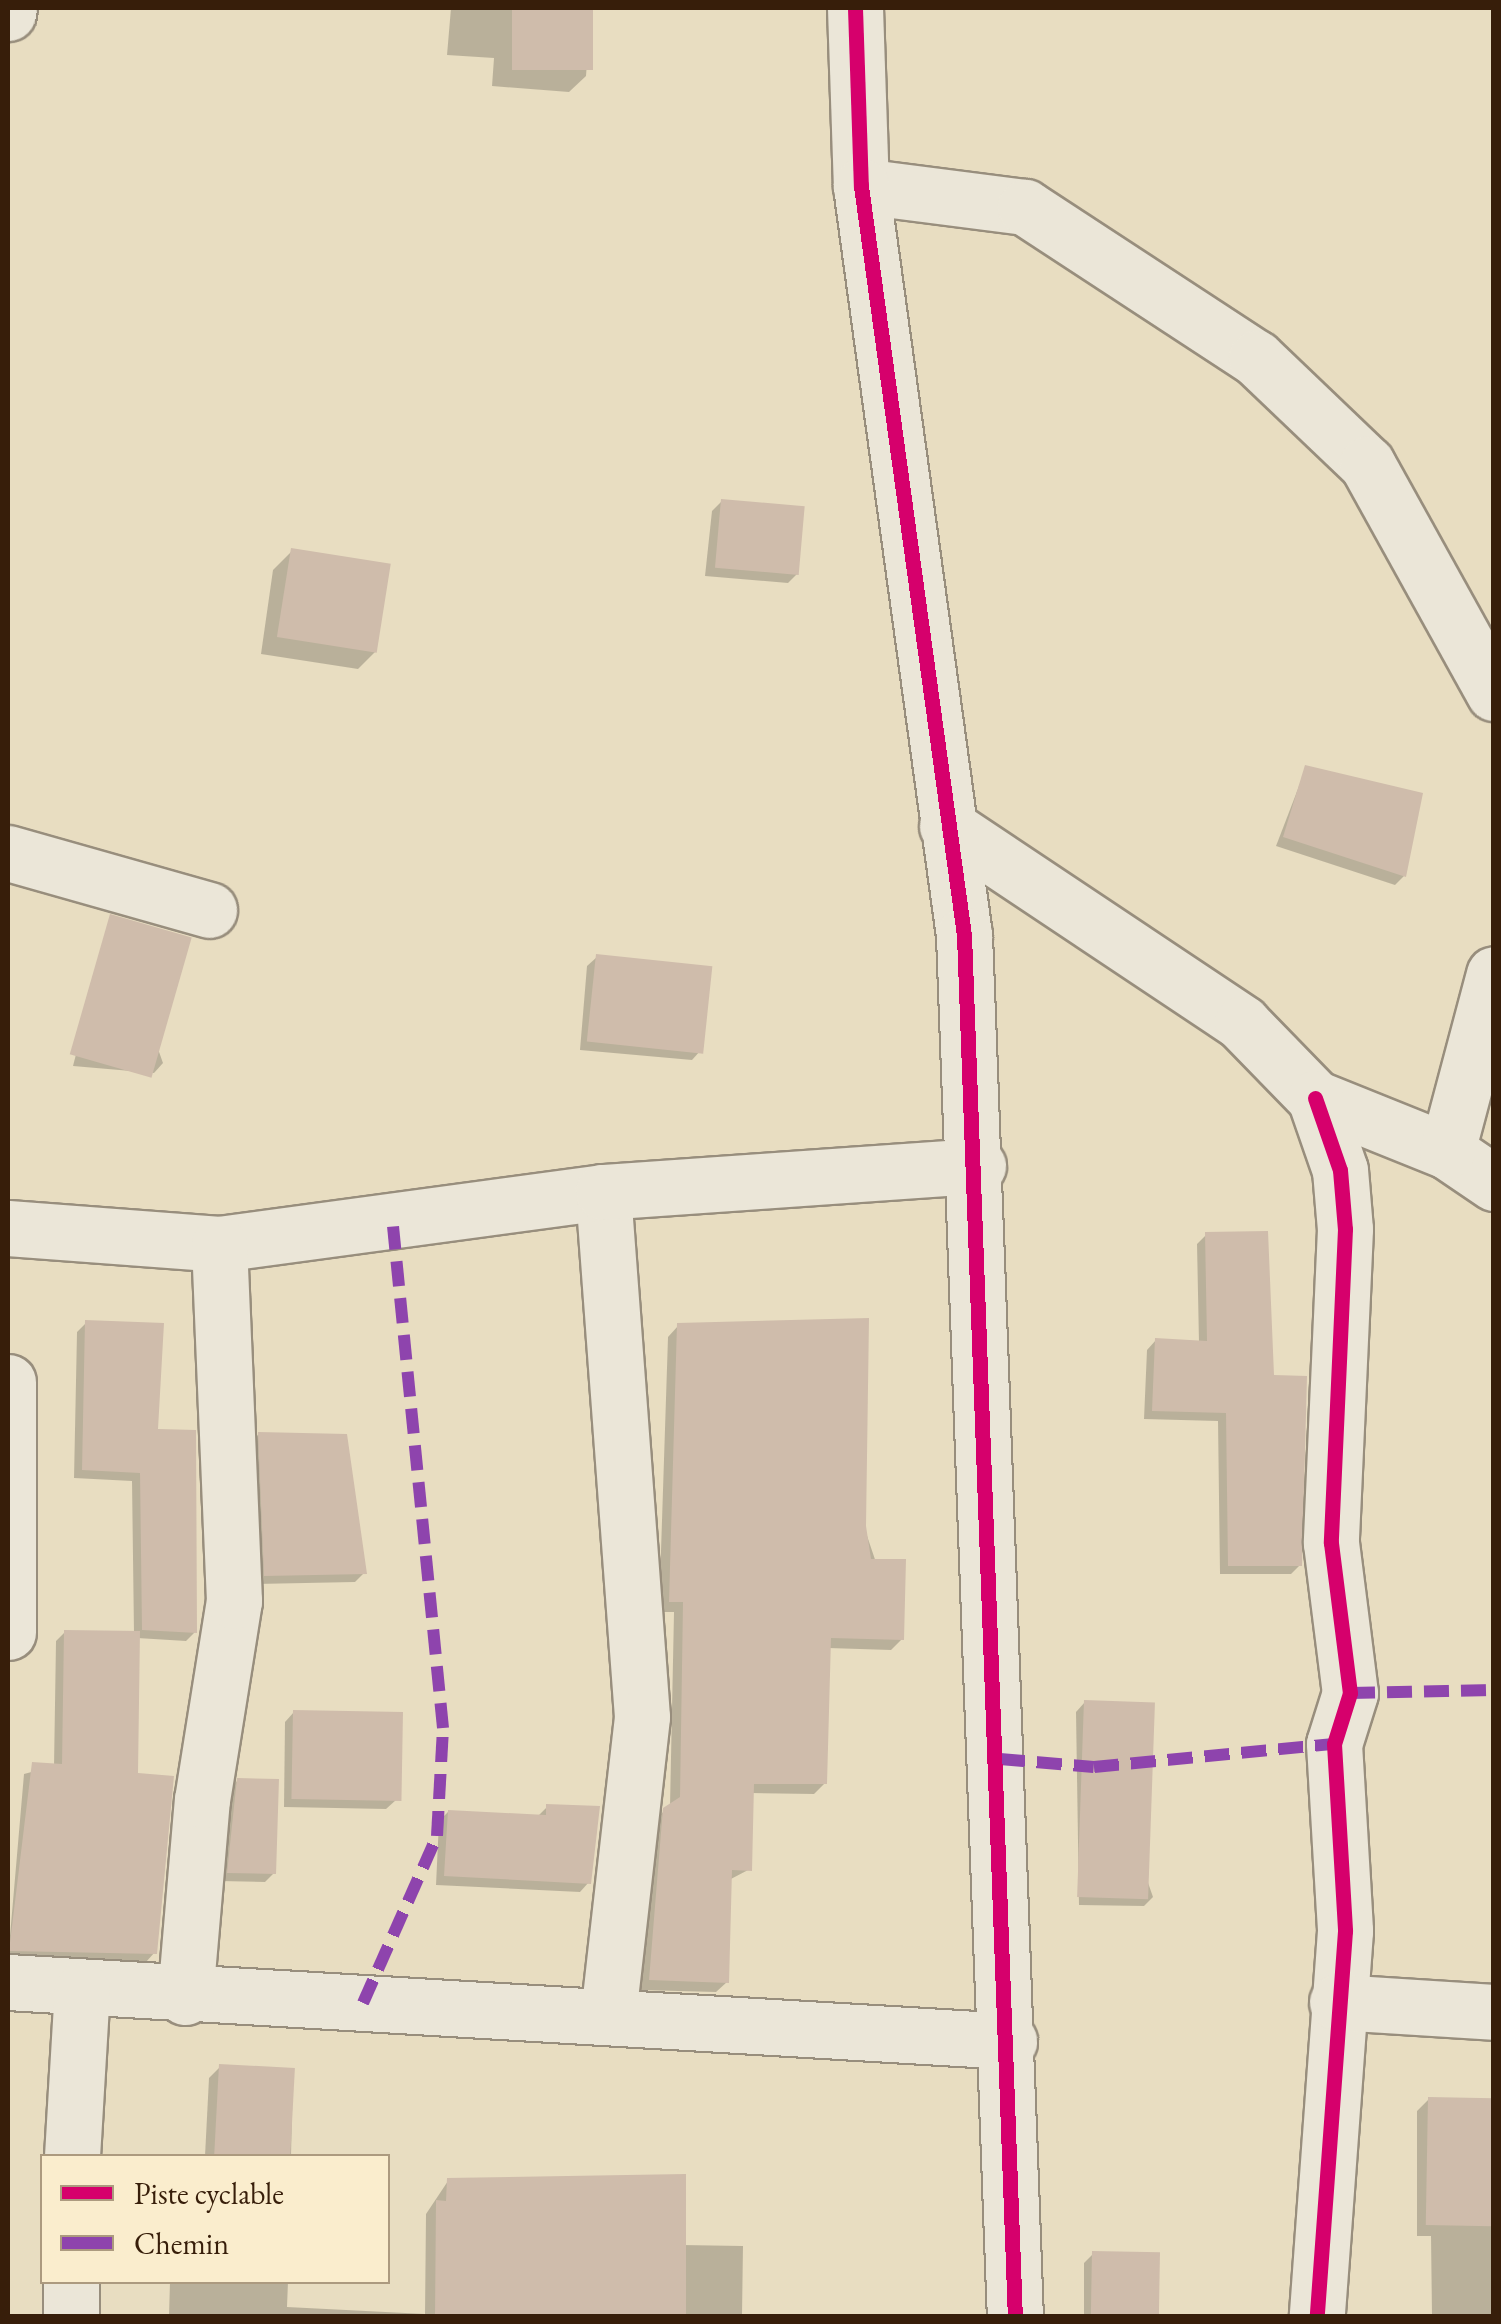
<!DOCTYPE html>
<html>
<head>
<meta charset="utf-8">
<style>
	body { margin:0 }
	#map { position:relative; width:1501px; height:2324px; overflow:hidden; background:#e8ddc1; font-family:"EB Garamond",serif }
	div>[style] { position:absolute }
	.shadow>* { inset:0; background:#0003 }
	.building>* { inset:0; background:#cfbcab; transform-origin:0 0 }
	.roads { filter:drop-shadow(2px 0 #988e7d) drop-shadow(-2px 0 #988e7d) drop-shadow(0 2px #988e7d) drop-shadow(0 -2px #988e7d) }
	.street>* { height:55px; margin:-27.5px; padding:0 27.5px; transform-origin:27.5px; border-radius:27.5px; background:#ebe6d8 }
	.secondary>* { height:55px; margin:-27.5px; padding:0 27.5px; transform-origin:27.5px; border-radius:27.5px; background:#ebe6d8 }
	.quiet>* { height:12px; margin-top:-6px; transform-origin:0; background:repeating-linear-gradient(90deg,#8e44ad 0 25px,transparent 0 37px) }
	.cycleway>* { height:15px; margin:-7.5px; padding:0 7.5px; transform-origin:7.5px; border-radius:7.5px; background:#d6006c }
	span { translate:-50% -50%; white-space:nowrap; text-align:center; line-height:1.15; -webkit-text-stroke:8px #faedcd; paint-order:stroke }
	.frame { position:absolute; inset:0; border:10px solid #371e0a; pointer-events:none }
	.legend { position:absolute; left:40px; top:2154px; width:350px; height:130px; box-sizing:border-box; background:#faedcd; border:2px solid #ac9a7f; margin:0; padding:12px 18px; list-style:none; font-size:30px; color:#371e0a }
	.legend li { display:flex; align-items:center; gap:20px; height:50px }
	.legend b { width:50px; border:2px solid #ac9a7f }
</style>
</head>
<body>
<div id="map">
	<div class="shadow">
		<div style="clip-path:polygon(451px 8px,591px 8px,586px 76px,569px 92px,492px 86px,494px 58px,447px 55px)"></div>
		<div style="clip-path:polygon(722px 501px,797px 574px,788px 583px,705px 576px,712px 511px)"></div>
		<div style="clip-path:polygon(292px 551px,376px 651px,358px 669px,261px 654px,273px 570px)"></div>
		<div style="clip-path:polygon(1306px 768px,1404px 876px,1395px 885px,1276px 846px)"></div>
		<div style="clip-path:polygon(111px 917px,163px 1063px,154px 1073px,73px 1066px)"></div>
		<div style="clip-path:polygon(597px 957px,701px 1050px,692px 1060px,580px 1050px,587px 966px)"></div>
		<div style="clip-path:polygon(1206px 1235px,1272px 1377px,1300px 1565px,1291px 1574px,1220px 1574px,1218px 1421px,1144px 1419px,1147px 1350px,1156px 1340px,1199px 1343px,1197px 1244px)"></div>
		<div style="clip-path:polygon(86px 1323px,156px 1432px,195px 1632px,186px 1641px,137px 1638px,135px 1776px,155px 1952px,146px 1962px,8px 1959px,24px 1774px,54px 1766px,56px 1641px,65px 1632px,134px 1634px,132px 1481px,74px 1478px,77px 1332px)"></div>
		<div style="clip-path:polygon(678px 1326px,864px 1527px,902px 1639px,891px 1650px,828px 1648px,825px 1783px,814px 1794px,751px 1793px,750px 1869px,729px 1880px,727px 1982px,716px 1992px,640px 1990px,653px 1821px,670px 1806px,674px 1612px,659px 1612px,668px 1337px)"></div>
		<div style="clip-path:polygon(259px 1434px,364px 1573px,355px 1582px,256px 1584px,250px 1443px)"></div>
		<div style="clip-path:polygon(1085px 1702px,1153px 1897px,1144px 1906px,1079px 1905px,1076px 1712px)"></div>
		<div style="clip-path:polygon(294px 1712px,396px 1800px,386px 1809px,284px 1807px,285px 1722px)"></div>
		<div style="clip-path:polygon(238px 1780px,274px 1873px,265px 1882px,219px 1881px,229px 1790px)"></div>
		<div style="clip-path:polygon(547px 1807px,589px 1882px,580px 1892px,436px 1885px,439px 1821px,448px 1812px,537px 1817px)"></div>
		<div style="clip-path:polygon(220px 2067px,293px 2070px,291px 2156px,205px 2156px,209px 2078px)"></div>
		<div style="clip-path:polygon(1429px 2099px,1494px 2101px,1494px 2316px,1432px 2316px,1431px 2236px,1417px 2236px,1417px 2111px)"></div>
		<div style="clip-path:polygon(448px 2181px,682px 2245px,743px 2246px,742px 2316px,169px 2316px,170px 2282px,288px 2282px,287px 2307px,425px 2314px,426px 2214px)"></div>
		<div style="clip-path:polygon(1093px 2254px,1157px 2314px,1084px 2316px,1084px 2263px)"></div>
	</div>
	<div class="building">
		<div style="left:512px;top:8px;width:81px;height:62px"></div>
		<div style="left:721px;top:499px;width:84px;height:69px;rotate:5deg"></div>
		<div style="left:291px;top:548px;width:101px;height:90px;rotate:9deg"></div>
		<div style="clip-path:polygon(1305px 765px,1423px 793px,1406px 877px,1283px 837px)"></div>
		<div style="left:110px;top:914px;width:85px;height:146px;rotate:16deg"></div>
		<div style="left:596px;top:954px;width:117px;height:88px;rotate:6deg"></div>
		<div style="clip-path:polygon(1268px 1231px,1274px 1375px,1307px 1376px,1302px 1566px,1228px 1566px,1226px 1413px,1152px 1411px,1155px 1338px,1207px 1341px,1205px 1232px)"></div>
		<div style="clip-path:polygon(869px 1318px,866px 1526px,871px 1559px,906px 1559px,904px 1640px,831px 1638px,827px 1784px,754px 1784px,752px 1871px,732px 1870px,729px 1983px,649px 1980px,663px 1808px,680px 1797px,683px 1602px,669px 1602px,677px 1323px)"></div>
		<div style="clip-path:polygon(85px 1320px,164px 1323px,158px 1429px,196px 1430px,197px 1633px,142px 1630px,140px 1473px,82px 1470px)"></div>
		<div style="clip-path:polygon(258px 1432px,347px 1434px,367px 1574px,264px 1576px)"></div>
		<div style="clip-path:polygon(64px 1630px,140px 1631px,138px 1773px,174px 1776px,157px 1954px,9px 1951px,32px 1762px,62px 1764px)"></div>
		<div style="left:1084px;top:1700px;width:71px;height:197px;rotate:2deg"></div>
		<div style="left:293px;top:1710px;width:110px;height:89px;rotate:1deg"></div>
		<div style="clip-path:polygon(237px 1778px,279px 1779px,276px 1874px,227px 1873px)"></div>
		<div style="clip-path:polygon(546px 1804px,600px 1806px,591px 1884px,444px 1876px,448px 1810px,546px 1815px)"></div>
		<div style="left:219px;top:2064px;width:76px;height:92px;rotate:3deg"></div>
		<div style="left:1428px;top:2097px;width:66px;height:128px;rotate:1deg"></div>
		<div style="clip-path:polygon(686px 2174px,686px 2316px,435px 2316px,436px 2200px,446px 2201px,447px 2178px)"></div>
		<div style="left:1092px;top:2251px;width:68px;height:65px;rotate:1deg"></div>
	</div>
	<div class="roads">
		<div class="street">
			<div style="left:8px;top:13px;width:5px;rotate:-79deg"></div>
			<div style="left:861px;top:186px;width:165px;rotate:7.3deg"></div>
			<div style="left:1025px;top:207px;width:276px;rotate:33.2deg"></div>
			<div style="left:1256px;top:358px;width:153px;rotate:43.7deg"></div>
			<div style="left:1367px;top:464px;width:262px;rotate:61deg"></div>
			<div style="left:947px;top:826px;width:355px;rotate:33.7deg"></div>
			<div style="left:1242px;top:1023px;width:105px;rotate:45.8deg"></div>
			<div style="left:1315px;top:1098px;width:142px;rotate:21.9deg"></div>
			<div style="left:1447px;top:1151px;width:57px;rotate:34.2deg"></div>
			<div style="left:8px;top:853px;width:209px;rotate:15.8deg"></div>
			<div style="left:1315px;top:1098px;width:76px;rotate:70.9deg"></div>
			<div style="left:1340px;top:1170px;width:59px;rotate:85.2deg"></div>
			<div style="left:1345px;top:1229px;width:314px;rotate:92.6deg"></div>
			<div style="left:1331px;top:1543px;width:151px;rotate:82.8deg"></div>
			<div style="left:1350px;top:1693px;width:53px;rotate:107.4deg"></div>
			<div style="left:1334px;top:1744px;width:187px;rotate:86.6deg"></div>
			<div style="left:1345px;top:1931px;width:386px;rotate:94.2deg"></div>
			<div style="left:1447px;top:1151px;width:183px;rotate:-75.1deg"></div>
			<div style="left:603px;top:1192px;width:526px;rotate:85.75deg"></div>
			<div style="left:642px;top:1717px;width:299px;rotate:96.5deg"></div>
			<div style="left:8px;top:1228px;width:212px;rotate:4.3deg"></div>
			<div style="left:219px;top:1244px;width:388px;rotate:-7.7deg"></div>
			<div style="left:603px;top:1192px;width:376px;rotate:-4deg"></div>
			<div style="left:8px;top:1382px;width:250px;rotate:90deg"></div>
			<div style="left:8px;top:1982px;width:1003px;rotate:3.37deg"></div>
			<div style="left:185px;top:1997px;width:198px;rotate:-85.1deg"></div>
			<div style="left:202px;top:1800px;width:202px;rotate:-80.9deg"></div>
			<div style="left:234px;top:1601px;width:357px;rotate:-92.4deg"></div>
			<div style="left:1337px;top:2002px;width:157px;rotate:3.6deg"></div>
			<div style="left:72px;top:2156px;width:166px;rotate:-86.6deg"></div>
			<div style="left:71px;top:2316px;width:34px;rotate:-90deg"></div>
		</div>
		<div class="secondary">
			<div style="left:855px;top:8px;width:178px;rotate:88.1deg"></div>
			<div style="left:861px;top:186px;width:756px;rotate:82.17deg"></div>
			<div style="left:964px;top:935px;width:1382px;rotate:87.89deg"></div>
		</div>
	</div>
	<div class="quiet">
		<div style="left:1350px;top:1693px;width:144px;rotate:-1.2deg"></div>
		<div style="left:1000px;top:1759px;width:94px;rotate:4.9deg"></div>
		<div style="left:1094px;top:1767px;width:241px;rotate:-5.5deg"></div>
		<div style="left:363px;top:2003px;width:183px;rotate:-66.1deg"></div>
		<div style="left:437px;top:1836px;width:108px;rotate:-86.8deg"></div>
		<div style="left:443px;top:1728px;width:504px;rotate:-95.69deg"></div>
	</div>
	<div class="cycleway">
		<div style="left:855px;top:8px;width:178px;rotate:88.1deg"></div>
		<div style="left:861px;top:186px;width:756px;rotate:82.17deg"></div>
		<div style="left:964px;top:935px;width:1382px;rotate:87.89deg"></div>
		<div style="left:1315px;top:1098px;width:76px;rotate:70.9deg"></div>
		<div style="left:1340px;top:1170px;width:59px;rotate:85.2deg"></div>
		<div style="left:1345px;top:1229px;width:314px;rotate:92.6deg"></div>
		<div style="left:1331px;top:1543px;width:151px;rotate:82.8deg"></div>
		<div style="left:1350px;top:1693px;width:53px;rotate:107.4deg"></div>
		<div style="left:1334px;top:1744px;width:187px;rotate:86.6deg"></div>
		<div style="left:1345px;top:1931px;width:386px;rotate:94.2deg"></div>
	</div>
	<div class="frame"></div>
	<ul class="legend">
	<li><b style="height:12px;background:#d6006c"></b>Piste cyclable</li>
	<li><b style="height:12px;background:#8e44ad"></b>Chemin</li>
	</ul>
</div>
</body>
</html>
